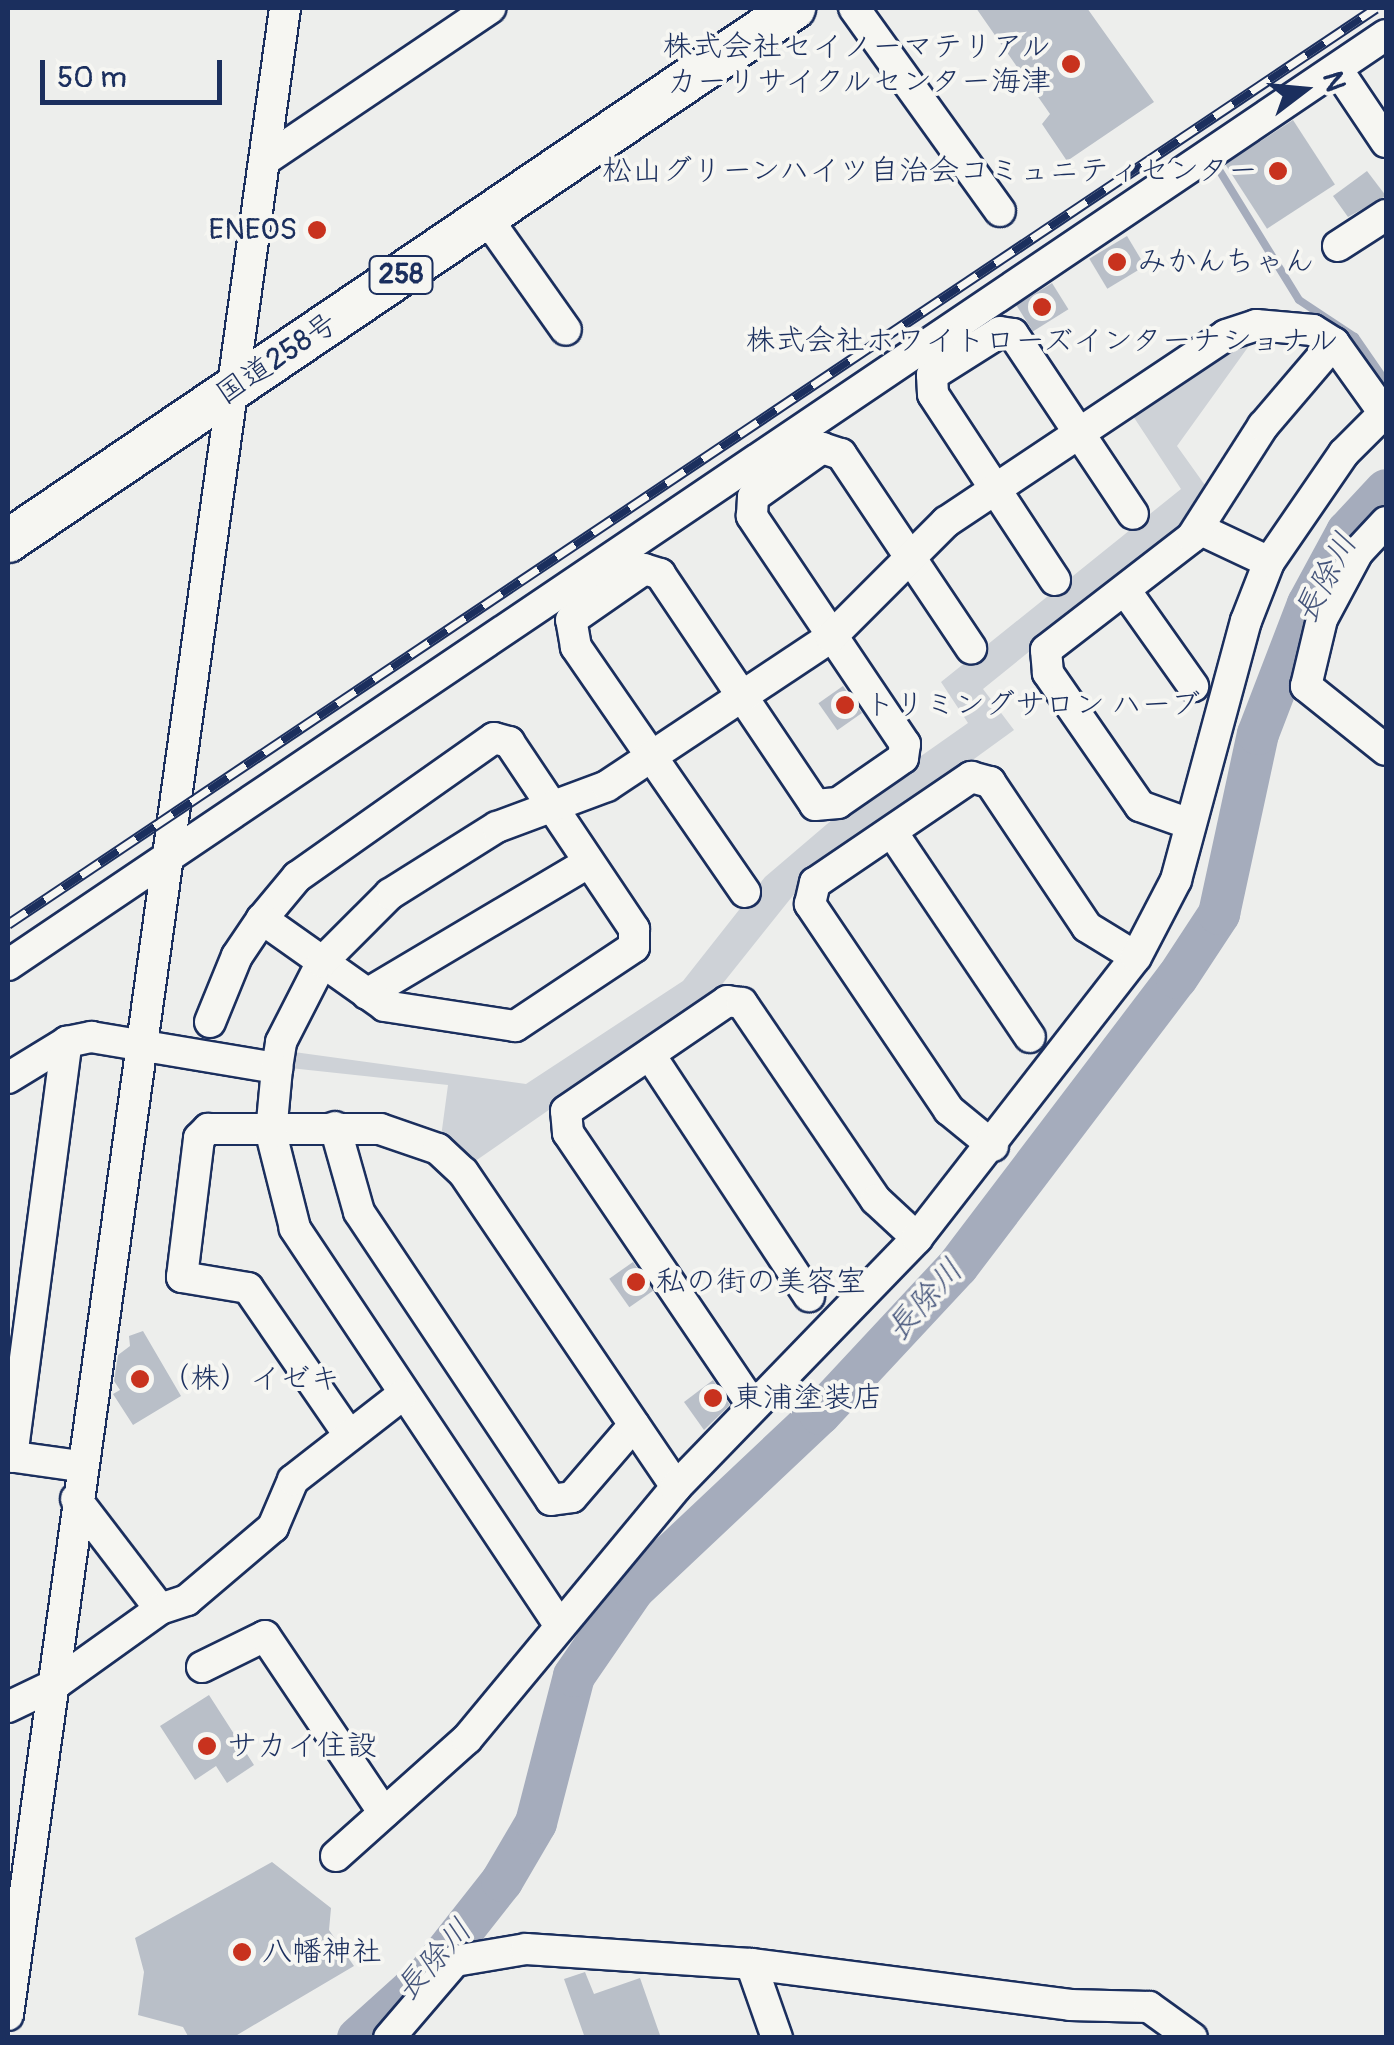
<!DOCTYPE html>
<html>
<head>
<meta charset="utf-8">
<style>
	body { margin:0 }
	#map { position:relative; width:1394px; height:2045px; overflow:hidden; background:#edeeec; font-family:Pangolin,"Klee One",sans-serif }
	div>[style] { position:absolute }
	.green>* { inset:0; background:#ced2d7 }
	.stream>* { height:8px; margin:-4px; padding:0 4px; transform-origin:4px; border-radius:4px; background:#a5acbc }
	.river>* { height:42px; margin:-21px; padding:0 21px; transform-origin:21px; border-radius:21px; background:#a5acbc }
	.building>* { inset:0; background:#b9bfc8; transform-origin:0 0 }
	.roads { filter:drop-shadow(2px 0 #1b2f5e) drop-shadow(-2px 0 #1b2f5e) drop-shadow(0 2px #1b2f5e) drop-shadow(0 -2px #1b2f5e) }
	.minor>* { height:30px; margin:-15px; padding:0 15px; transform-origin:15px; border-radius:15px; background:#f6f6f2 }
	.highway>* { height:42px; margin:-21px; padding:0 21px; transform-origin:21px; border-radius:21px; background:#f6f6f2 }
	.rail>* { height:11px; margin-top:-5.5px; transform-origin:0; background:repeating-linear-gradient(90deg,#f6f6f2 0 22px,#1b2f5e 0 44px); box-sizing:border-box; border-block:2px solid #1b2f5e }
	.dots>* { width:28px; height:28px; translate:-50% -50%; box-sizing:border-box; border:5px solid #f6f6f2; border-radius:50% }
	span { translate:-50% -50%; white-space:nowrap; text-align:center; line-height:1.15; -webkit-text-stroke:8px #f6f6f2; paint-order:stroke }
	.shield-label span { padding:2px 8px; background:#f6f6f2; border:2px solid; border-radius:8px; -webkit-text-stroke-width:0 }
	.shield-label { font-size:28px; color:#1b2f5e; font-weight:700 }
	.poi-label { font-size:30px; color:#1b2f5e }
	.right { translate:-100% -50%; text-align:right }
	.left { translate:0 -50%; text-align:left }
	.street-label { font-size:30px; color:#1b2f5e }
	.water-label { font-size:32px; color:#44547a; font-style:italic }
	.frame { position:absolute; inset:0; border:10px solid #1b2f5e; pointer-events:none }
	.north { position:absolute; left:1254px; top:40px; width:100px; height:100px; -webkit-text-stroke:8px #f6f6f2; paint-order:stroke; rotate:74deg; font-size:28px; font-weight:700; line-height:40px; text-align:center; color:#1b2f5e }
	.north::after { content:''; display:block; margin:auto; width:35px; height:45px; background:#1b2f5e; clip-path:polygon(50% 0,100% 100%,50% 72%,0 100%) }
	.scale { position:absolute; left:40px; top:60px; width:182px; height:45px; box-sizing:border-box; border:5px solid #1b2f5e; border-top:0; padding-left:12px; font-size:30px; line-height:35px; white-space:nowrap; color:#1b2f5e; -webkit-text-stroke:8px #f6f6f2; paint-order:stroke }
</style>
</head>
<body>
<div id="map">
	<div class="green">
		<div style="clip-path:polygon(1256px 336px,1177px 446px,1207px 488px,1185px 526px,983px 689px,1014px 730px,803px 883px,712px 997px,471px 1164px,441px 1137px,448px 1085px,290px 1068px,294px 1052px,526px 1084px,683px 981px,765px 877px,840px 813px,968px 723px,941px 682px,1181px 489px,1131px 413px,1229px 346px)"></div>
	</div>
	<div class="stream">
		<div style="left:1216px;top:165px;width:158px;rotate:58.4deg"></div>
		<div style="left:1299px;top:300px;width:67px;rotate:33.5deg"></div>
		<div style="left:1355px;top:337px;width:51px;rotate:55.4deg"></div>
	</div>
	<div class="river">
		<div style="left:358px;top:2038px;width:94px;rotate:-42deg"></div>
		<div style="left:428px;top:1975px;width:120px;rotate:-51.8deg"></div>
		<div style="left:502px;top:1881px;width:67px;rotate:-59.6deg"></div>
		<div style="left:536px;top:1823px;width:152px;rotate:-75.5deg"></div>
		<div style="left:574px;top:1676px;width:104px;rotate:-55.5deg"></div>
		<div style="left:633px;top:1590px;width:257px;rotate:-43.3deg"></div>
		<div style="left:820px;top:1414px;width:202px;rotate:-47deg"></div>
		<div style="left:958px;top:1266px;width:362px;rotate:-52.8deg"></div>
		<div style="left:1177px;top:978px;width:77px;rotate:-56.7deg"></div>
		<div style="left:1219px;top:914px;width:184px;rotate:-77.8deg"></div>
		<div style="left:1258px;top:734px;width:139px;rotate:-69deg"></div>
		<div style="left:1308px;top:604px;width:82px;rotate:-61.6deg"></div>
		<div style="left:1347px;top:532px;width:57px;rotate:-47.1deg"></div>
	</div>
	<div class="building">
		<div style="clip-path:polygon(976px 8px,1087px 8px,1154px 102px,1067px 161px,1042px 124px,1050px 114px)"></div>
		<div style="left:1293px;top:120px;width:77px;height:81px;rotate:57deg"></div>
		<div style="clip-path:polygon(1367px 171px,1386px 196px,1348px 217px,1333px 196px)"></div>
		<div style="left:1127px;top:236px;width:35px;height:44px;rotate:59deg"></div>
		<div style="left:1052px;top:283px;width:31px;height:42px;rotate:58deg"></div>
		<div style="left:843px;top:686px;width:33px;height:30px;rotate:55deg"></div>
		<div style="left:633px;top:1262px;width:35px;height:29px;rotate:55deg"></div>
		<div style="clip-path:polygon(143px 1331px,181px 1396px,133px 1425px,113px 1394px,120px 1390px,114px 1381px,118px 1355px,130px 1346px,129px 1336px)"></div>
		<div style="clip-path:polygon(713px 1380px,730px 1405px,704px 1430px,684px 1402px)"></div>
		<div style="clip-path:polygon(209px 1695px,254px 1765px,227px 1783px,216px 1766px,195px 1780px,160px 1726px)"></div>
		<div style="clip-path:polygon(272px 1862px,331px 1908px,329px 1930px,354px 1966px,232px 2038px,189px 2038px,183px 2027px,138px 2015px,144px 1972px,135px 1938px)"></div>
		<div style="clip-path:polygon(585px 1972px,594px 1994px,640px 1978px,661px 2038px,585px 2038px,564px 1979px)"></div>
	</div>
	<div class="roads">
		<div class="minor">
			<div style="left:854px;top:8px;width:250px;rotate:54.3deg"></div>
			<div style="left:1337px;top:69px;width:88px;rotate:56.1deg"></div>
			<div style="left:265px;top:160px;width:272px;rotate:-34deg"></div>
			<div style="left:486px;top:217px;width:138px;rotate:54.7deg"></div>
			<div style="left:1338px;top:246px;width:57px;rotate:-32.9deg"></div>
			<div style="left:1386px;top:522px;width:41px;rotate:133deg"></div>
			<div style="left:1358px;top:552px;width:76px;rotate:118.2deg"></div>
			<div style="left:1322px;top:619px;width:69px;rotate:103.4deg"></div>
			<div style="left:1306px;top:686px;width:102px;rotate:38.7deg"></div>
			<div style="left:1199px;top:529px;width:77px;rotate:25.2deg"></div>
			<div style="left:1055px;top:580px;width:222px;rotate:-123.3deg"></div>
			<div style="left:933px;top:394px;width:19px;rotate:-93deg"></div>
			<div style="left:932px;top:375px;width:80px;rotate:-32.3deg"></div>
			<div style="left:1000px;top:332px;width:13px;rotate:9deg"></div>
			<div style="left:1013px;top:334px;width:216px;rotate:56.3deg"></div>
			<div style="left:1125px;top:590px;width:118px;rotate:54.7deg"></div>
			<div style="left:1190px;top:824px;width:53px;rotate:-160.2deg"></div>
			<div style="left:1140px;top:806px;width:162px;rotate:-124.7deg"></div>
			<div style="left:1048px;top:673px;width:23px;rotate:-95deg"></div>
			<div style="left:1046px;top:650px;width:185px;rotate:-37.7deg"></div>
			<div style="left:1192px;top:537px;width:132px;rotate:-57.4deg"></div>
			<div style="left:1263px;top:426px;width:109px;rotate:-49.5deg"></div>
			<div style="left:892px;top:832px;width:247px;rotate:56.1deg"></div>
			<div style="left:745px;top:892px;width:298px;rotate:-124.6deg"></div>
			<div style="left:576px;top:647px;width:27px;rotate:-100deg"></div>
			<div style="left:571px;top:620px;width:89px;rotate:-34.9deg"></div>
			<div style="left:644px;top:569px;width:17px;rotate:17deg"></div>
			<div style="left:660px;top:574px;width:278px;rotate:56.1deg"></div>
			<div style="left:815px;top:805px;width:23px;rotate:-5deg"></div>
			<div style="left:838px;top:803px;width:79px;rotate:-34.7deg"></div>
			<div style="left:903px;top:758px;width:14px;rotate:-82deg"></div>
			<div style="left:905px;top:744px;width:275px;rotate:-123.9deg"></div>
			<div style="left:752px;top:516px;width:19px;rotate:-87deg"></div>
			<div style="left:753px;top:497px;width:85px;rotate:-35.4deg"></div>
			<div style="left:822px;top:448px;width:20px;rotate:18deg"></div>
			<div style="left:841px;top:454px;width:234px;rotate:56.2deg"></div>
			<div style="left:8px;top:965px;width:1662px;rotate:-34.02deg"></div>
			<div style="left:367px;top:994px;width:257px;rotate:-30.7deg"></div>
			<div style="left:210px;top:1022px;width:71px;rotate:-67.8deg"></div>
			<div style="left:237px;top:956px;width:45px;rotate:-56deg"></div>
			<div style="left:262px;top:919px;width:55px;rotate:-50.2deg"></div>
			<div style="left:297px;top:877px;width:241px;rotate:-35.2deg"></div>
			<div style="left:494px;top:738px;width:16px;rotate:15deg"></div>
			<div style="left:509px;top:742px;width:225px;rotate:56.2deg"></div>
			<div style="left:634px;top:929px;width:18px;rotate:90deg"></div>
			<div style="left:634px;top:947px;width:143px;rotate:146.4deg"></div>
			<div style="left:515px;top:1026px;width:132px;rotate:-171.3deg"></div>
			<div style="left:385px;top:1006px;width:151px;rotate:-144.7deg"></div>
			<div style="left:650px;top:1055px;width:289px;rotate:56.6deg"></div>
			<div style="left:8px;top:1078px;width:69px;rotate:-31.4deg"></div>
			<div style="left:67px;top:1042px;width:25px;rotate:-12deg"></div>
			<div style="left:91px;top:1037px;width:189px;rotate:9.5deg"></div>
			<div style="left:335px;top:1127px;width:88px;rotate:74.2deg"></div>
			<div style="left:359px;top:1212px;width:346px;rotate:56.3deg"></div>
			<div style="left:551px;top:1500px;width:21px;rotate:-8deg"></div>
			<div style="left:572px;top:1497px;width:95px;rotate:-49.3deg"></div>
			<div style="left:993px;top:1146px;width:57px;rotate:-140.7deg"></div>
			<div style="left:949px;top:1110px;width:249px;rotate:-124deg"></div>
			<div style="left:810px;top:904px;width:22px;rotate:-77deg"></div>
			<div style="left:815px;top:883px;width:189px;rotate:-34.2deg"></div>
			<div style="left:971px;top:777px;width:20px;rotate:15deg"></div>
			<div style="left:990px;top:782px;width:174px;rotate:56.2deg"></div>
			<div style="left:1087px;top:927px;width:57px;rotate:31.5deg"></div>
			<div style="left:753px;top:1406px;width:330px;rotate:-124.1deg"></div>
			<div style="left:568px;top:1133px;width:22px;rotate:-95deg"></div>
			<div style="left:566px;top:1111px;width:195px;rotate:-34.3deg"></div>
			<div style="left:727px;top:1001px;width:15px;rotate:8deg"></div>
			<div style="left:742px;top:1003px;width:238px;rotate:55.8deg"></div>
			<div style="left:876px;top:1200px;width:56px;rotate:42.8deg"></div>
			<div style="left:349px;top:1435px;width:178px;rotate:-124.5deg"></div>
			<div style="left:248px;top:1288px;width:67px;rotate:-170.5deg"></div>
			<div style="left:182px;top:1277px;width:140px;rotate:-83deg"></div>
			<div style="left:199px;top:1138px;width:13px;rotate:-45deg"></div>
			<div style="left:208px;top:1129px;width:172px"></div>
			<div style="left:380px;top:1129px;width:61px;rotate:19deg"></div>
			<div style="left:438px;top:1149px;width:34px;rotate:43deg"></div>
			<div style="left:463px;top:1172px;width:380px;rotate:55.9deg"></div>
			<div style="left:8px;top:1456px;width:73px;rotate:7.9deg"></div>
			<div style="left:12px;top:1457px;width:419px;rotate:-82.5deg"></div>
			<div style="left:76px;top:1499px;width:138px;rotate:52.6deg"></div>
			<div style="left:558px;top:1623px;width:475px;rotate:-123.7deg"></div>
			<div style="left:295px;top:1228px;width:98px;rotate:-104.2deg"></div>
			<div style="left:271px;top:1133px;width:65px;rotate:-84.7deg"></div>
			<div style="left:277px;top:1068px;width:26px;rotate:-81deg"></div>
			<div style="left:281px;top:1042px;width:90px;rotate:-62.9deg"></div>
			<div style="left:322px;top:962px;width:96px;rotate:-45deg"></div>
			<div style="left:390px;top:894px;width:126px;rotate:-32.1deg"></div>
			<div style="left:497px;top:827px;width:117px;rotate:-20.4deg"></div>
			<div style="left:607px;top:786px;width:269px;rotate:-33.6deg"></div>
			<div style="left:831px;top:637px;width:163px;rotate:-45deg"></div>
			<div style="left:946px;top:522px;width:337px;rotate:-33.7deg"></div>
			<div style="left:1226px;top:335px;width:32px;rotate:-18deg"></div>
			<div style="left:1256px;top:325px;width:57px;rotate:5deg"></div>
			<div style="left:1313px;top:330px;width:25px;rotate:32deg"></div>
			<div style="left:1334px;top:343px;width:86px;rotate:54.5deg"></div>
			<div style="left:202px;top:1667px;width:70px;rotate:-26.2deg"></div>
			<div style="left:265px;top:1636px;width:213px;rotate:56.1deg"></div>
			<div style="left:8px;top:1707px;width:51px;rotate:-25.6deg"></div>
			<div style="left:54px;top:1685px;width:130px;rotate:-35.6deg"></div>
			<div style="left:160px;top:1609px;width:28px;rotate:-18deg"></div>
			<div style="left:187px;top:1600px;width:113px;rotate:-40.3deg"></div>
			<div style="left:273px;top:1527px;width:51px;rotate:-66.9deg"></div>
			<div style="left:293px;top:1480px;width:137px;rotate:-37.9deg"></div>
			<div style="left:336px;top:1856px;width:176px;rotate:-41.8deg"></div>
			<div style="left:467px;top:1739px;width:327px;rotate:-50.3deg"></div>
			<div style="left:676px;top:1487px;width:347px;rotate:-45.9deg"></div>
			<div style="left:917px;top:1238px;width:356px;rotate:-52.1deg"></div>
			<div style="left:1136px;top:957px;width:87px;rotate:-62.5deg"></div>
			<div style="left:1176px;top:880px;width:268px;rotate:-74.9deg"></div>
			<div style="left:1246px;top:621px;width:63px;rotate:-68.7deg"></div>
			<div style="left:1269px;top:562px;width:132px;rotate:-55.5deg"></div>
			<div style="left:1344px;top:453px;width:59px;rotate:-45deg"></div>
			<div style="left:751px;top:1964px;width:78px;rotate:70.6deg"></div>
			<div style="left:8px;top:2015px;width:2026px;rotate:-82.14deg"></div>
			<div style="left:389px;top:2038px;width:101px;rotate:-49.4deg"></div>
			<div style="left:455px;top:1961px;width:72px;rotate:-9.6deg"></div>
			<div style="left:526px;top:1949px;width:225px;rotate:3.8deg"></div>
			<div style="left:751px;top:1964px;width:322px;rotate:7.3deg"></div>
			<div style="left:1070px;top:2005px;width:79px;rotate:1.5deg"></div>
			<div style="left:1149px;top:2007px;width:53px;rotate:35.8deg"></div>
		</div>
		<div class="highway">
			<div style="left:8px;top:541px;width:950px;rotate:-34.14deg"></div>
		</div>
	</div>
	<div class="rail">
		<div style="left:8px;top:924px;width:1646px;rotate:-33.81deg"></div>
	</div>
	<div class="dots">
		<div style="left:1071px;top:64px;background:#c8321e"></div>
		<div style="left:1278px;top:171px;background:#c8321e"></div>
		<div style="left:317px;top:230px;background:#c8321e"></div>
		<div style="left:1117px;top:262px;background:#c8321e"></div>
		<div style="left:1042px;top:307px;background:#c8321e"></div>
		<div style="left:845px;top:705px;background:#c8321e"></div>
		<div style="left:636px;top:1282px;background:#c8321e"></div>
		<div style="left:140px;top:1379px;background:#c8321e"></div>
		<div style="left:713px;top:1398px;background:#c8321e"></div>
		<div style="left:207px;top:1746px;background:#c8321e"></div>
		<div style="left:242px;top:1952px;background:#c8321e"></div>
	</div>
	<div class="shield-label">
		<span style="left:401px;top:275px">258</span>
	</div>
	<div class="poi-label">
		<span class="right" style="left:1051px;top:64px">株式会社セイノーマテリアル<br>カーリサイクルセンター海津</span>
		<span class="right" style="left:1258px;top:171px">松山グリーンハイツ自治会コミュニティセンター</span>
		<span class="right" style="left:297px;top:230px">ENEOS</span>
		<span class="left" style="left:1137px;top:262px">みかんちゃん</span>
		<span style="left:1042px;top:341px">株式会社ホワイトローズインターナショナル</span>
		<span class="left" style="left:865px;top:705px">トリミングサロン ハーブ</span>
		<span class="left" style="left:656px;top:1282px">私の街の美容室</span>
		<span class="left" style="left:160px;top:1379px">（株）イゼキ</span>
		<span class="left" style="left:733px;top:1398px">東浦塗装店</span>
		<span class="left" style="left:227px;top:1746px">サカイ住設</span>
		<span class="left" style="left:262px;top:1952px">八幡神社</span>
	</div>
	<div class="street-label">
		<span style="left:277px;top:359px;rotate:-34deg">国道258号</span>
	</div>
	<div class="water-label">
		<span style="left:1326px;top:578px;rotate:-62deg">長除川</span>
		<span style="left:925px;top:1300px;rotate:-48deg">長除川</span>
		<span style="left:434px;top:1960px;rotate:-48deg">長除川</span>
	</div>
	<div class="frame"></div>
	<div class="north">N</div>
	<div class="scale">50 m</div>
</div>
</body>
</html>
